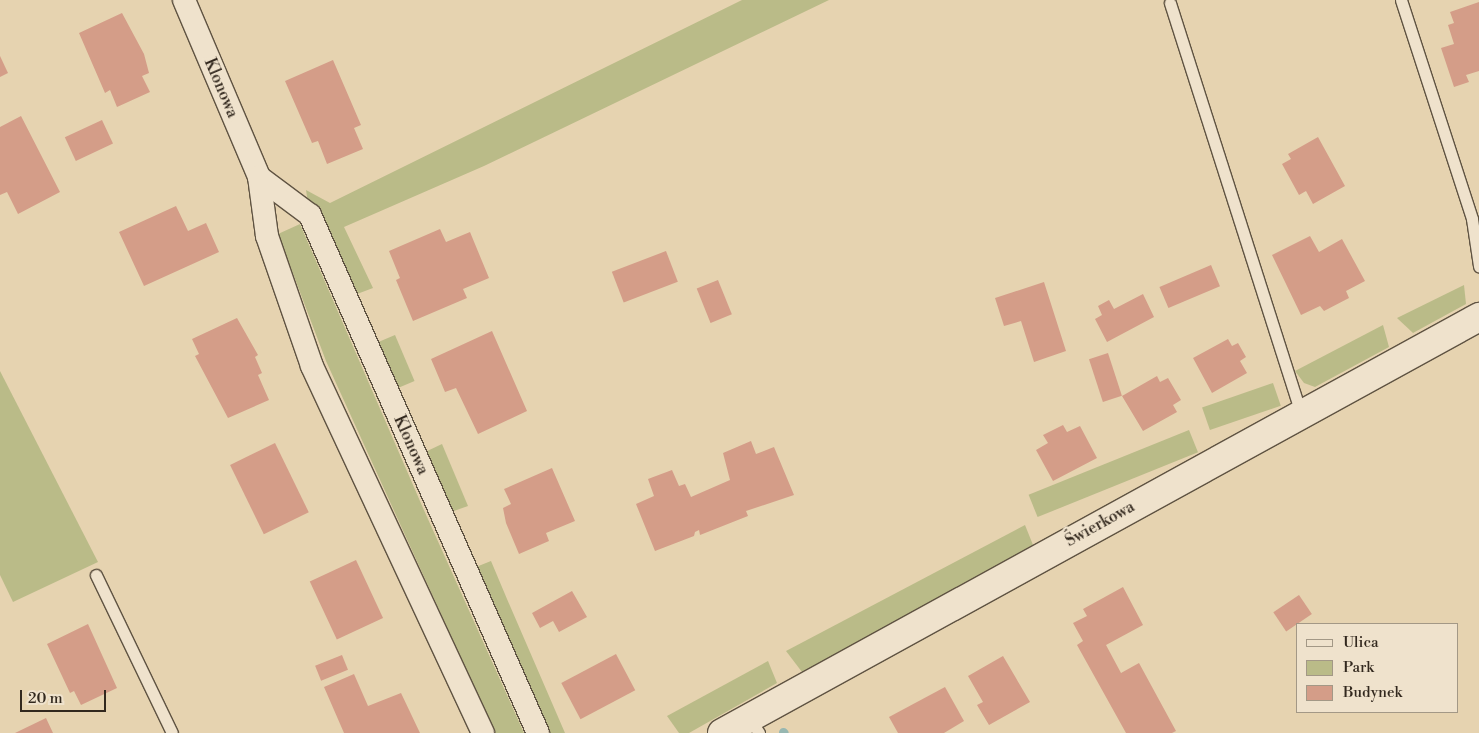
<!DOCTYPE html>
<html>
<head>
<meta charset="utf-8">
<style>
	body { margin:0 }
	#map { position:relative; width:1479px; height:733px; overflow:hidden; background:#e6d3b0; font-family:"Libre Bodoni",serif }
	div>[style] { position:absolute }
	.green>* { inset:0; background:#babb88; transform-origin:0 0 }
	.stream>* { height:9px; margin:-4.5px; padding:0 4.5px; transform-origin:4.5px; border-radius:4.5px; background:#97b7b1 }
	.building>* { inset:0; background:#d49d88; transform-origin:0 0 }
	.roads { filter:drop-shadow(1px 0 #5f5342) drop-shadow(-1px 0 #5f5342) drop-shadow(0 1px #5f5342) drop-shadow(0 -1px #5f5342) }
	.lane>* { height:11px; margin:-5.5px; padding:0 5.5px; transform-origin:5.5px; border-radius:5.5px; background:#efe2cc }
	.street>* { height:22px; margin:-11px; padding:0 11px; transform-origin:11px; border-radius:11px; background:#efe2cc }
	.secondary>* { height:28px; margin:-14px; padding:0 14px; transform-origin:14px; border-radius:14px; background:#efe2cc }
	span { translate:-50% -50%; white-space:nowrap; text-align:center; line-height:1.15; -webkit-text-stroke:5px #efe2cc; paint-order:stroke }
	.street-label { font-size:16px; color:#32281e }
	.legend { position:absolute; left:1296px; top:623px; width:162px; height:90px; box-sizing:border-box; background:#efe2cc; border:1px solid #a39886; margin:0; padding:6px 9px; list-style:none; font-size:15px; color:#32281e }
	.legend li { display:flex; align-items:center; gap:10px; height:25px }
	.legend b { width:25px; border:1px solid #a39886 }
	.scale { position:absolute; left:20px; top:690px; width:86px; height:22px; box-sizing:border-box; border:2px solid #32281e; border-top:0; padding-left:6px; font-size:15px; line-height:18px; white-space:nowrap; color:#32281e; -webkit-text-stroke:4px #efe2cc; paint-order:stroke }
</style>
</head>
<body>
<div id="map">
	<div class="green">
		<div style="clip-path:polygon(742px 0,829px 0,484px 166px,344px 227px,373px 288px,357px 294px,319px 213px,308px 203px,306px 190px,330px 203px)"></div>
		<div style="clip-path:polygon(300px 224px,423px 508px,524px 733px,495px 733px,326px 361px,278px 234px)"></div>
		<div style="clip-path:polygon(1464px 285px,1466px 304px,1413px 333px,1397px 318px)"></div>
		<div style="clip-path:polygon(1383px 325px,1389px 347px,1315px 387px,1304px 383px,1295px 371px)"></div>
		<div style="left:395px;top:335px;width:50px;height:18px;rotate:67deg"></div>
		<div style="clip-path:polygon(0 371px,98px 562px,13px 602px,0 575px)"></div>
		<div style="left:1273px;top:383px;width:24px;height:75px;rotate:71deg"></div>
		<div style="left:1189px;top:430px;width:24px;height:173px;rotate:68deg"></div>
		<div style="clip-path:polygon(442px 444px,468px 506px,451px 512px,423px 453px)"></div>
		<div style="clip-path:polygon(1025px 525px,1033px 545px,802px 672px,786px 651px)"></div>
		<div style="clip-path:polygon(491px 561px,507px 599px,565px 733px,550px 733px,476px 567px)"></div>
		<div style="clip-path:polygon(768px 661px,777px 683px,689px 733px,679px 733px,667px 716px)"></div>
	</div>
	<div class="stream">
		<div style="left:783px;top:732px;width:1px;rotate:45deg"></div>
	</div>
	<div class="building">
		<div style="clip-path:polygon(1479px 2px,1479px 71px,1466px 75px,1469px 82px,1454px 87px,1441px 48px,1454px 44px,1448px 25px,1454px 23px,1450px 12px)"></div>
		<div style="clip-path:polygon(122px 13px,144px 54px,149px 73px,142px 76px,150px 92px,117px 107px,110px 90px,105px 93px,79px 33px)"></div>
		<div style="clip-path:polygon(0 56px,8px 73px,0 77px)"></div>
		<div style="clip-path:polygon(333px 60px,361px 125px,354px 128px,363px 149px,327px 164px,318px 141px,312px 143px,285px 81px)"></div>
		<div style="clip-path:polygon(21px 116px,60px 192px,18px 214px,7px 192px,0 195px,0 127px)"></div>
		<div style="left:102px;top:120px;width:26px;height:41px;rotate:65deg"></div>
		<div style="clip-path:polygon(1318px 137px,1345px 186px,1313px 204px,1306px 191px,1299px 195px,1282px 164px,1291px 159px,1288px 154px)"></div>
		<div style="clip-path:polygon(176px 206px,188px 231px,206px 223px,219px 252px,144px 286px,119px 232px)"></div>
		<div style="clip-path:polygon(440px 229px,446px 242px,470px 232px,489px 278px,463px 289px,467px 298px,413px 321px,396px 280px,400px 278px,389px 251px)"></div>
		<div style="clip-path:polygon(1310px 236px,1319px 252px,1342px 239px,1365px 281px,1346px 291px,1349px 298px,1324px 311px,1320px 306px,1301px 315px,1272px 255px)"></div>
		<div style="left:666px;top:251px;width:33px;height:58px;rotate:69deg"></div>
		<div style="left:1211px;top:265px;width:23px;height:56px;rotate:67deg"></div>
		<div style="left:718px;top:280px;width:37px;height:23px;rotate:68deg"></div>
		<div style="clip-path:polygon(1044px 282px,1066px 351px,1034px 362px,1021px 321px,1004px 326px,995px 298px)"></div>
		<div style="clip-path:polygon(1143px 294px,1154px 317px,1107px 342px,1095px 319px,1102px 315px,1098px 306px,1109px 300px,1114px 309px)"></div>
		<div style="clip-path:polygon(237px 318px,258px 355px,255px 357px,262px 373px,258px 375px,269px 400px,228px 418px,195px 356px,199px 354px,192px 339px)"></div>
		<div style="clip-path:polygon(492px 331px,527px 411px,478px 434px,456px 388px,445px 392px,431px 359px)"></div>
		<div style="clip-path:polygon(1228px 339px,1232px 346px,1238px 343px,1246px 357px,1240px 361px,1247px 373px,1212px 393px,1193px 358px)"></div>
		<div style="left:1108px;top:353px;width:45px;height:20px;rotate:72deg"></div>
		<div style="clip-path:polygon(1157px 376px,1160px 382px,1168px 378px,1181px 400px,1173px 405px,1177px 412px,1143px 431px,1122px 396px)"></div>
		<div style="clip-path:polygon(1063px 425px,1067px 432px,1080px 426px,1097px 458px,1053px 481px,1036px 450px,1048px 443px,1043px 435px)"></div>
		<div style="clip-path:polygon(751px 441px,756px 454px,774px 447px,794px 495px,746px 511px,748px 516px,700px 535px,699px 530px,695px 532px,694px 536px,655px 551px,636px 504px,654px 496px,648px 479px,672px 470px,679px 486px,685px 484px,691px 497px,730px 480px,723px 453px)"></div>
		<div style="left:275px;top:443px;width:77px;height:50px;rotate:64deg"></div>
		<div style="clip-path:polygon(552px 468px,575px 521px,546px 533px,549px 541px,519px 554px,506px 523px,503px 508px,511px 504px,504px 489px)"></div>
		<div style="left:356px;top:560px;width:64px;height:51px;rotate:65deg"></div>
		<div style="clip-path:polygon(1123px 587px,1143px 625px,1106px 645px,1121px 673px,1139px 663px,1176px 731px,1172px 733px,1126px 733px,1077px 645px,1083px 641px,1073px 623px,1087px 616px,1083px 609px)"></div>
		<div style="clip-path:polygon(572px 591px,587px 617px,559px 632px,553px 621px,540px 628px,532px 613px)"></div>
		<div style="left:1299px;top:595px;width:23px;height:31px;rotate:56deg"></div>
		<div style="clip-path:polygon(88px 624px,117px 688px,81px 705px,74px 691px,70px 693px,47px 644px)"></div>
		<div style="left:616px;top:654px;width:41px;height:62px;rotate:62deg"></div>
		<div style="left:342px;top:655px;width:16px;height:29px;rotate:68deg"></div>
		<div style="clip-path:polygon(1003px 656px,1030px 702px,989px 725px,977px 705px,983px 702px,968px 676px)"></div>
		<div style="clip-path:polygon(354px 674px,368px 706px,401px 693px,420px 733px,344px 733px,324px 687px)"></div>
		<div style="clip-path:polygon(945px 687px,964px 721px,944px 733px,898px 733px,889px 717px)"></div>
		<div style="clip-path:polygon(46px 718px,53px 733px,15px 733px)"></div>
	</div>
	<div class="roads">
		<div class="lane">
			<div style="left:1401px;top:0;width:230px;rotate:72deg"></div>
			<div style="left:1472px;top:219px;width:48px;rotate:81.5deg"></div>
			<div style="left:1170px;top:3px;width:430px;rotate:72.3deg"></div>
			<div style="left:96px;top:575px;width:175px;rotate:64.3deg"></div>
			<div style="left:749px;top:718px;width:18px;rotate:56deg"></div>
		</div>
		<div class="street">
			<div style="left:184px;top:0;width:192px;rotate:67deg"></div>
			<div style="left:483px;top:733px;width:405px;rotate:-115deg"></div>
			<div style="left:312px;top:366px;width:138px;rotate:-109.1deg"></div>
			<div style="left:267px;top:236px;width:60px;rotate:-97.7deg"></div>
			<div style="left:259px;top:177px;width:64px;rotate:36.7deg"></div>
			<div style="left:310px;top:215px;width:566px;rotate:66.24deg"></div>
		</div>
		<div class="secondary">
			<div style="left:722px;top:733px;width:864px;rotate:-28.79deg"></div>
		</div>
	</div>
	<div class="street-label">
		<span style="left:221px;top:88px;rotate:67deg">Klonowa</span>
		<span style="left:411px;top:445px;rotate:66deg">Klonowa</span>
		<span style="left:1100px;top:524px;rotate:-29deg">Świerkowa</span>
	</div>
	<ul class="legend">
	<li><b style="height:6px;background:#efe2cc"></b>Ulica</li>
	<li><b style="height:14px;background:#babb88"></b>Park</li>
	<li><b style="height:14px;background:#d49d88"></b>Budynek</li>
	</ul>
	<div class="scale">20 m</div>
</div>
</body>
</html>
